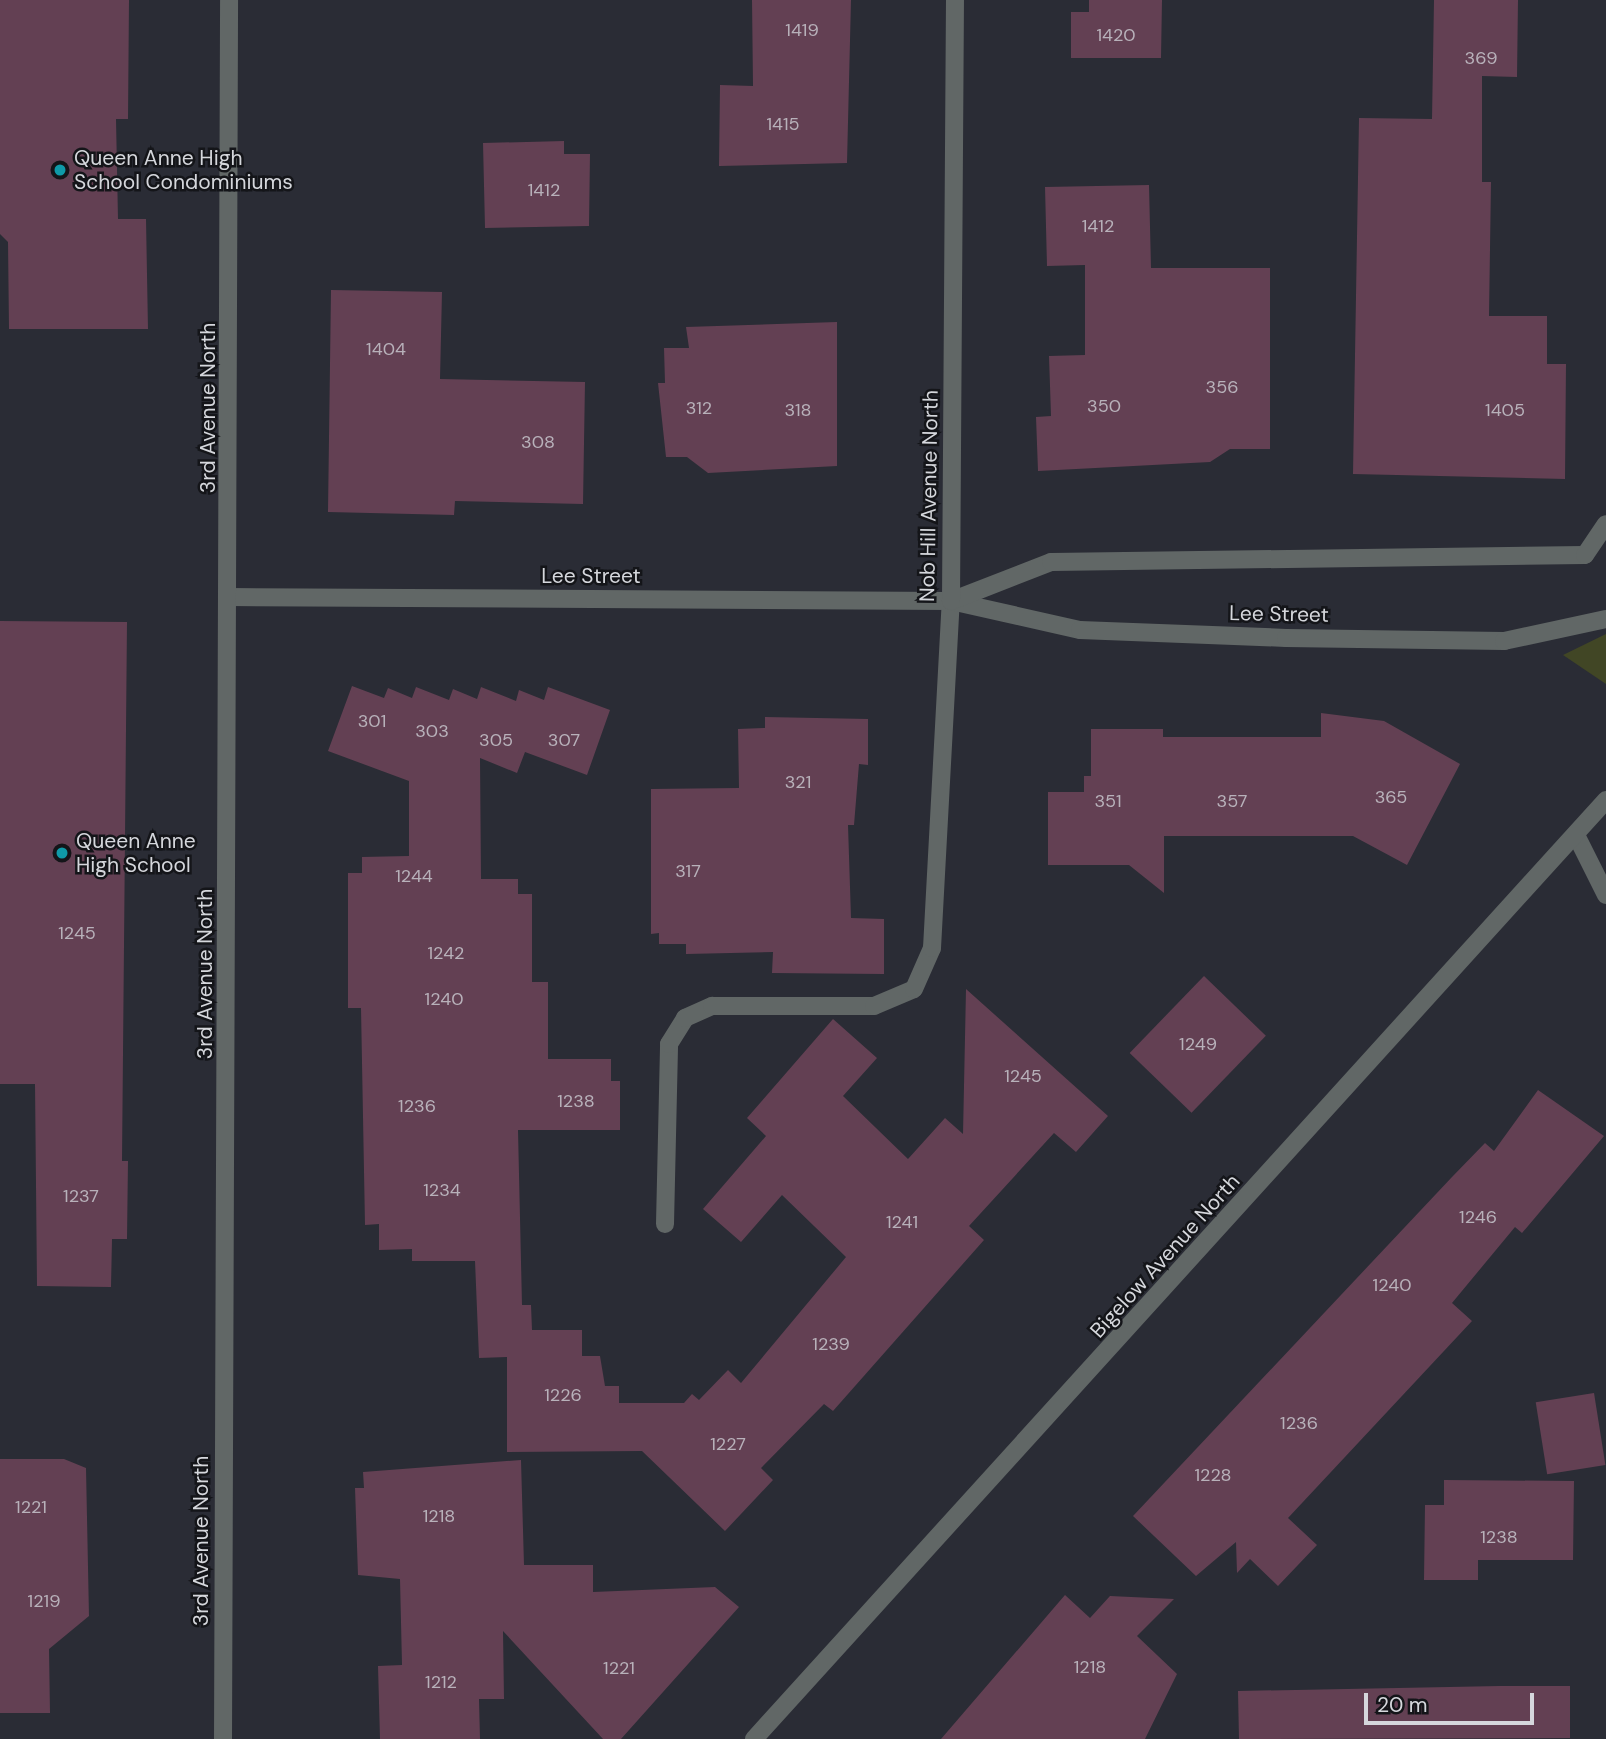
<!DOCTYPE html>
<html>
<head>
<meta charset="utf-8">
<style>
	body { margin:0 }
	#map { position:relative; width:1606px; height:1739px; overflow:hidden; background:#2a2c35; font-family:"DM Sans",sans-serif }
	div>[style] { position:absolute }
	.green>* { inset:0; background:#414625 }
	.building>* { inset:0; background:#634053; transform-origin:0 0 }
	.service>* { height:18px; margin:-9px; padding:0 9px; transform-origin:9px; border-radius:9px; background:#616766 }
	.minor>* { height:18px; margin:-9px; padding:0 9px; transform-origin:9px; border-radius:9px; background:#616766 }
	.dots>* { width:19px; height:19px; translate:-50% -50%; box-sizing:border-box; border:4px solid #141519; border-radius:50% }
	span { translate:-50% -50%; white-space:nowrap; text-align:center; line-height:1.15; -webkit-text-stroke:5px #141519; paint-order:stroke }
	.number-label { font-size:18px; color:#b8b1ba }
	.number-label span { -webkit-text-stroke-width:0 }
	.poi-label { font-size:21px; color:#d5d7dc }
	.left { translate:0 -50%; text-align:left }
	.street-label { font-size:21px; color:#d5d7dc }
	.scale { position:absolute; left:1364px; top:1693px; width:170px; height:32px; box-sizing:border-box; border:4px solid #d5d7dc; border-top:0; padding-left:9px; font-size:21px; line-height:24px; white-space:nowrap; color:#d5d7dc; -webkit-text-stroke:5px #141519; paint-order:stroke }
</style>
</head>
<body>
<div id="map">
	<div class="green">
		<div style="clip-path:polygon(1606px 634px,1606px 684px,1563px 655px)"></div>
	</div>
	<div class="building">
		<div style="clip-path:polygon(0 0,129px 0,128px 119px,116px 119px,118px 219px,146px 219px,148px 329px,9px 329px,8px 242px,0 234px)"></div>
		<div style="clip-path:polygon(752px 0,851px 0,847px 163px,719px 166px,720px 85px,753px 86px)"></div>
		<div style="clip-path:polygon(1089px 0,1162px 0,1161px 58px,1071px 58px,1071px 12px,1089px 12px)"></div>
		<div style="clip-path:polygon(1434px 0,1518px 0,1517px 77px,1482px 76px,1482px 182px,1491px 182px,1489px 316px,1547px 316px,1547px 364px,1566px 364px,1565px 479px,1353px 474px,1359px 118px,1432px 119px)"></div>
		<div style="clip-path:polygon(564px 141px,564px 154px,590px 154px,589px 226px,485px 228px,483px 143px)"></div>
		<div style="clip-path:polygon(1149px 185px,1151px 268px,1270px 268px,1270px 449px,1230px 449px,1210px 462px,1038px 471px,1036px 417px,1051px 416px,1049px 356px,1085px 355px,1085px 265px,1047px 266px,1045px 187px)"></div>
		<div style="clip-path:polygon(331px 290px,442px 292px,440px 379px,585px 382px,583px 504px,455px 501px,454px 515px,328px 512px)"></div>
		<div style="clip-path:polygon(837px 322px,837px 466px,708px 473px,687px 457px,666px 457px,658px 383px,665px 383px,664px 348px,689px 348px,686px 327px)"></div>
		<div style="clip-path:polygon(0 621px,127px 622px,122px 1161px,128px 1161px,127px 1239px,112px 1239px,111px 1287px,37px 1286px,35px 1084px,0 1084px)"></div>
		<div style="clip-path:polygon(352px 686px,384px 698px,388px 688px,412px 698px,416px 687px,449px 700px,453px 689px,477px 699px,481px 687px,516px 701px,519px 690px,544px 700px,548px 687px,610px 710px,587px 775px,525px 752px,517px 773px,480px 758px,481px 879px,518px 879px,518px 894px,532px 894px,532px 982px,548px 982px,548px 1059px,611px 1059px,611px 1081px,620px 1081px,620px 1130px,518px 1130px,522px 1305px,531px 1305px,532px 1330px,582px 1330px,582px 1356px,600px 1356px,605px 1386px,619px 1386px,619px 1403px,684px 1403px,692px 1394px,699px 1400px,728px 1370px,741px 1383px,846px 1257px,782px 1195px,741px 1242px,703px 1209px,766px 1136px,747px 1118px,833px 1019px,877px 1058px,843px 1096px,908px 1159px,945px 1118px,963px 1134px,966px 989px,1108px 1116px,1076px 1152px,1054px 1133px,969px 1226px,984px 1240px,833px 1411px,824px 1404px,761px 1468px,773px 1480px,725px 1531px,642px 1451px,507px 1452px,507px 1357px,479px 1358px,475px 1261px,412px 1261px,412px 1249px,379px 1250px,379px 1224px,365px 1225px,361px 1008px,348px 1008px,348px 873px,362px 873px,362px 857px,409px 856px,409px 781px,328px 751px)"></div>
		<div style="clip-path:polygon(1321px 713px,1384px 721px,1460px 764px,1407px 865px,1353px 836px,1164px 836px,1164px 893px,1129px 865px,1048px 865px,1048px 792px,1084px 792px,1084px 776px,1091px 776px,1091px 729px,1163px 729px,1163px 737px,1321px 737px)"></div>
		<div style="clip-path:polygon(765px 717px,868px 719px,868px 765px,859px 764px,854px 825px,848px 825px,851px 918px,884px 919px,884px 974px,772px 973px,773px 952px,686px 954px,686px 944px,659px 944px,659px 933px,651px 934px,651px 789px,739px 788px,738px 729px,765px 728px)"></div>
		<div style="left:1204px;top:976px;width:86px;height:107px;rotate:44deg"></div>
		<div style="clip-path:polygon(1538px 1090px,1604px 1136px,1522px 1233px,1515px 1227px,1452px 1303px,1472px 1321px,1288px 1518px,1317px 1545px,1278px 1586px,1250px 1559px,1237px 1573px,1236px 1542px,1196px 1576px,1133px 1516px,1452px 1177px,1485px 1143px,1494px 1151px)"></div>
		<div style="left:1594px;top:1393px;width:73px;height:59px;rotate:81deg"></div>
		<div style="clip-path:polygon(0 1459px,64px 1459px,86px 1468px,89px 1616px,49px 1649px,50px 1713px,0 1713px)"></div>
		<div style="clip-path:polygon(521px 1460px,524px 1565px,593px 1565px,593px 1592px,715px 1587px,739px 1607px,621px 1739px,603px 1739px,503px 1631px,504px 1699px,479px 1699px,480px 1739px,380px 1739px,378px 1666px,402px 1665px,400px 1579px,358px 1575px,355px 1488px,364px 1488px,363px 1472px)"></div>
		<div style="clip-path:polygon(1444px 1480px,1574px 1481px,1573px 1560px,1478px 1560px,1478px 1580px,1424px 1580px,1425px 1505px,1444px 1505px)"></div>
		<div style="clip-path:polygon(1065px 1595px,1090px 1618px,1110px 1596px,1174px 1599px,1137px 1636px,1177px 1674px,1145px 1739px,941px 1739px)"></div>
		<div style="clip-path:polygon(1500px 1686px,1570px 1686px,1570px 1738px,1239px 1739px,1238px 1691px)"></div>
	</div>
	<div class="service">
		<div style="left:665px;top:1224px;width:180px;rotate:-88.7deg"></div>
		<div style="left:669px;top:1044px;width:31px;rotate:-58deg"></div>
		<div style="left:685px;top:1018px;width:30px;rotate:-24deg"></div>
		<div style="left:712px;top:1006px;width:162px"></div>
		<div style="left:874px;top:1006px;width:43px;rotate:-23deg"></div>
		<div style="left:914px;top:989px;width:45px;rotate:-66.3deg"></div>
		<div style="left:932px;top:948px;width:348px;rotate:-86.9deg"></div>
	</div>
	<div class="minor">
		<div style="left:230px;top:597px;width:721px;rotate:0.32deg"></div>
		<div style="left:951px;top:601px;width:132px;rotate:12.7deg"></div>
		<div style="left:1080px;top:630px;width:206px;rotate:2.2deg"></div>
		<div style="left:1286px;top:638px;width:218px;rotate:0.8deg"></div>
		<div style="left:1504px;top:641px;width:104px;rotate:-12.2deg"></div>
		<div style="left:951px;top:601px;width:107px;rotate:-21.3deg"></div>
		<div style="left:1051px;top:562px;width:534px;rotate:-0.75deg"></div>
		<div style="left:1585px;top:555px;width:37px;rotate:-56deg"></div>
		<div style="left:951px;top:601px;width:601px;rotate:-89.62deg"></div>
		<div style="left:1576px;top:835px;width:67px;rotate:63.4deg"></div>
		<div style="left:223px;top:1739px;width:1739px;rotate:-89.8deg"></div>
		<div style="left:754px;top:1739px;width:1268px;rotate:-47.78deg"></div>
	</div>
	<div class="dots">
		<div style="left:60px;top:170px;background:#0f9aa8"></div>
		<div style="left:62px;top:853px;background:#0f9aa8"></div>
	</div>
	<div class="number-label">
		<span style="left:802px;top:30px">1419</span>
		<span style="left:1116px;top:35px">1420</span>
		<span style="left:1481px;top:58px">369</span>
		<span style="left:783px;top:124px">1415</span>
		<span style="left:544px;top:190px">1412</span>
		<span style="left:1098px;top:226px">1412</span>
		<span style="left:386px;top:349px">1404</span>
		<span style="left:1222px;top:387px">356</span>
		<span style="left:1104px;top:406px">350</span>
		<span style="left:699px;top:408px">312</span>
		<span style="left:798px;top:410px">318</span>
		<span style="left:1505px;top:410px">1405</span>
		<span style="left:538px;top:442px">308</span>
		<span style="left:372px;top:721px">301</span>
		<span style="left:432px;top:731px">303</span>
		<span style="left:496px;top:740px">305</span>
		<span style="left:564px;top:740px">307</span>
		<span style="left:798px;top:782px">321</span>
		<span style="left:1391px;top:797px">365</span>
		<span style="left:1108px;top:801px">351</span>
		<span style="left:1232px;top:801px">357</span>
		<span style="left:688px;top:871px">317</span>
		<span style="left:414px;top:876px">1244</span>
		<span style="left:77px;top:933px">1245</span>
		<span style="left:446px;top:953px">1242</span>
		<span style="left:444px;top:999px">1240</span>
		<span style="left:1198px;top:1044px">1249</span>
		<span style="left:1023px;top:1076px">1245</span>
		<span style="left:576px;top:1101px">1238</span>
		<span style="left:417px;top:1106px">1236</span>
		<span style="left:442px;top:1190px">1234</span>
		<span style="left:81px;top:1196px">1237</span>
		<span style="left:1478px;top:1217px">1246</span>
		<span style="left:902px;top:1222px">1241</span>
		<span style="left:1392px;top:1285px">1240</span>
		<span style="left:831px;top:1344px">1239</span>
		<span style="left:563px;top:1395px">1226</span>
		<span style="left:1299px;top:1423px">1236</span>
		<span style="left:728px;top:1444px">1227</span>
		<span style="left:1213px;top:1475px">1228</span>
		<span style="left:31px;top:1507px">1221</span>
		<span style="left:439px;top:1516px">1218</span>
		<span style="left:1499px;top:1537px">1238</span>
		<span style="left:44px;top:1601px">1219</span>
		<span style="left:1090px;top:1667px">1218</span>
		<span style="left:619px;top:1668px">1221</span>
		<span style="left:441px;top:1682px">1212</span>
	</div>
	<div class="poi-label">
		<span class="left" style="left:74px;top:170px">Queen Anne High<br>School Condominiums</span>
		<span class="left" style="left:76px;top:853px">Queen Anne<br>High School</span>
	</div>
	<div class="street-label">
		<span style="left:208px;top:408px;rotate:-90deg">3rd Avenue North</span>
		<span style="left:929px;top:496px;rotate:-89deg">Nob Hill Avenue North</span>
		<span style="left:591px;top:576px">Lee Street</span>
		<span style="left:1279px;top:614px;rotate:1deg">Lee Street</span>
		<span style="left:205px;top:974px;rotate:-90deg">3rd Avenue North</span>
		<span style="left:1165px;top:1256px;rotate:-48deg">Bigelow Avenue North</span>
		<span style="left:201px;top:1541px;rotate:-90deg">3rd Avenue North</span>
	</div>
	<div class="scale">20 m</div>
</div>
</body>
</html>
